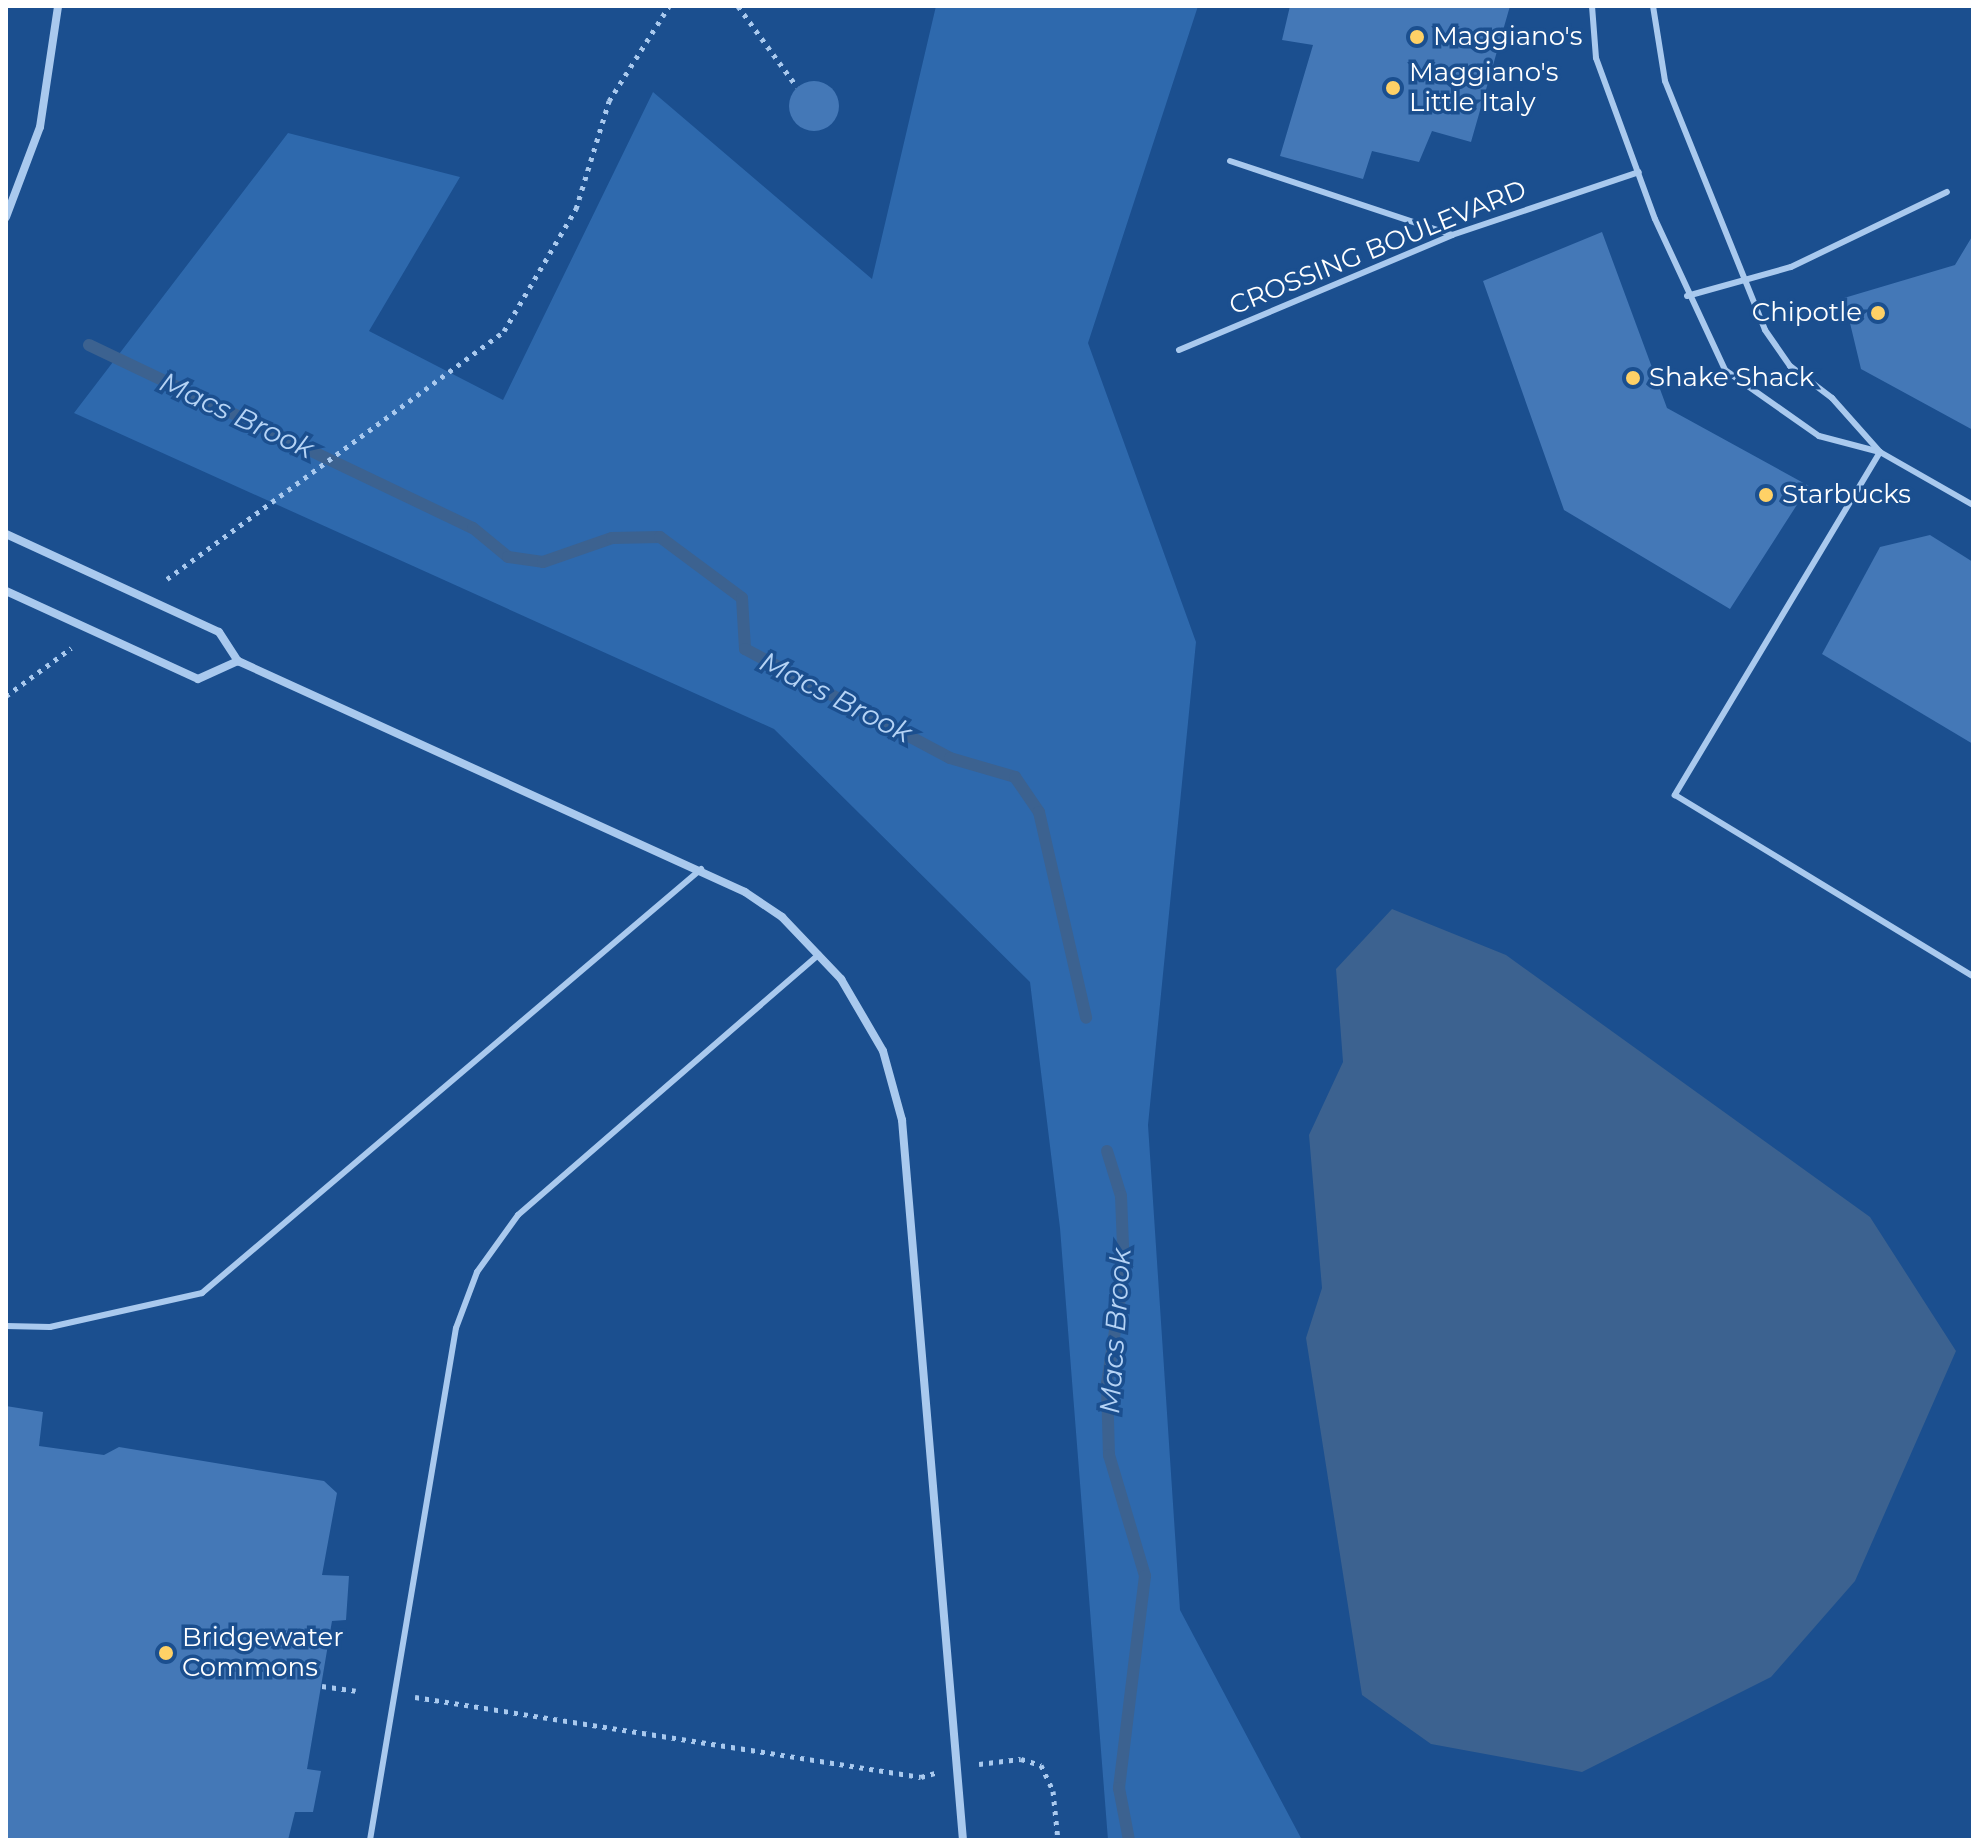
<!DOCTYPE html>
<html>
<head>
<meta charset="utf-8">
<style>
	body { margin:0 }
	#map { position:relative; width:1979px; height:1846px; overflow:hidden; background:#1b4f8f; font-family:Montserrat,sans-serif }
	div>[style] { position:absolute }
	.green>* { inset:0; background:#2e69ad }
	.water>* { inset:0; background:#3c6290 }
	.stream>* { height:12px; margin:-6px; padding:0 6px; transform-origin:6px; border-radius:6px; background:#3c6290 }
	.building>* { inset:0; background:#4478b7 }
	.round { border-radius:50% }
	.path>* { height:5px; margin-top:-2.5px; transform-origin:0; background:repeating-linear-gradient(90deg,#a9c9ee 0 4px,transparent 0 10px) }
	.lane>* { height:6px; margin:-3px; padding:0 3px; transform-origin:3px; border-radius:3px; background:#a9c9ee }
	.street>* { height:8px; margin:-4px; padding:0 4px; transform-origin:4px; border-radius:4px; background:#a9c9ee }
	.dots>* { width:22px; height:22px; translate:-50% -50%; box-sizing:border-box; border:4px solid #1b4f8f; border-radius:50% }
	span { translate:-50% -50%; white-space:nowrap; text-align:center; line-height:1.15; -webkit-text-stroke:7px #1b4f8f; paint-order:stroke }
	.poi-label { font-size:26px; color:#fff }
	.left { translate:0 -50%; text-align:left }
	.right { translate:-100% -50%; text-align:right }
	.street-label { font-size:26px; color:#fff }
	.water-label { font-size:28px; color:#b5d3f5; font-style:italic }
	.frame { position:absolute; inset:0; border:8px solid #fff; pointer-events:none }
</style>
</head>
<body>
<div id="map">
	<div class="green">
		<div style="clip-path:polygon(936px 6px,1198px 6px,1088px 343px,1196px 642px,1148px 1125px,1180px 1610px,1302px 1840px,1108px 1840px,1060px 1228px,1030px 982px,774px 729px,74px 413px,288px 133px,460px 177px,369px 331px,503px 400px,653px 92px,872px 279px)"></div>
	</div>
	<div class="water">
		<div style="clip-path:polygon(1392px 909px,1506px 955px,1870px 1217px,1956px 1351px,1855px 1581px,1771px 1677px,1582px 1772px,1431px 1744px,1362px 1695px,1306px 1338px,1322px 1288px,1309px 1135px,1343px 1062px,1336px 969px)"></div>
	</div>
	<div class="stream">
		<div style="left:89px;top:345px;width:425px;rotate:25.5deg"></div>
		<div style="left:473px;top:528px;width:45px;rotate:39.6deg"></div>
		<div style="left:508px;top:557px;width:35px;rotate:8deg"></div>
		<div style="left:543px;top:562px;width:73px;rotate:-19.2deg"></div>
		<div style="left:612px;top:538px;width:48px;rotate:-1.2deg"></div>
		<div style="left:660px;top:537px;width:102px;rotate:36.6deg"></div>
		<div style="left:742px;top:598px;width:51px;rotate:86.6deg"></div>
		<div style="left:745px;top:649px;width:232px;rotate:28deg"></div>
		<div style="left:950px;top:758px;width:68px;rotate:16.3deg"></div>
		<div style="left:1015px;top:777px;width:42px;rotate:55.6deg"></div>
		<div style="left:1039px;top:812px;width:211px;rotate:77.1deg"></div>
		<div style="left:1107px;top:1151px;width:47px;rotate:72.7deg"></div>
		<div style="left:1121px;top:1196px;width:75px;rotate:87.7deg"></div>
		<div style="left:1124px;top:1271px;width:114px;rotate:98.6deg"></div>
		<div style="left:1107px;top:1384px;width:71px;rotate:88.4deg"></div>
		<div style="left:1109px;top:1455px;width:126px;rotate:73.4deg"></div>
		<div style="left:1145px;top:1576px;width:214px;rotate:97deg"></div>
		<div style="left:1119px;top:1788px;width:53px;rotate:79.1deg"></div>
	</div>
	<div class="building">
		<div style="clip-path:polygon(1290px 6px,1510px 6px,1471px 142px,1432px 131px,1419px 162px,1372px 151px,1363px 179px,1280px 156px,1313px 45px,1282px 40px)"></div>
		<div class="round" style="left:789px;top:81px;width:50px;height:50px"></div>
		<div style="clip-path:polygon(1602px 232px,1667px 408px,1809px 486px,1730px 609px,1564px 510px,1483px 281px)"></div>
		<div style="clip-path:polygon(1973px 235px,1973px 430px,1861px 369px,1844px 298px,1955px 265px)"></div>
		<div style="clip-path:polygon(1930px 535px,1973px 562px,1973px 744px,1822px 654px,1880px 547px)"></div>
		<div style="clip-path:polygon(6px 1406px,43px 1412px,39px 1446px,104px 1455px,119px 1447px,324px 1481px,337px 1493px,322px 1575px,349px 1576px,346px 1620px,332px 1621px,307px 1769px,321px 1771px,313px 1812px,295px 1812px,288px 1840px,6px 1840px)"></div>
	</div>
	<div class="path">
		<div style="left:738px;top:6px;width:100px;rotate:53.9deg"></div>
		<div style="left:167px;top:579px;width:418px;rotate:-36.3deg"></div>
		<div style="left:504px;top:331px;width:142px;rotate:-59.5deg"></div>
		<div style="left:576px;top:209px;width:113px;rotate:-73deg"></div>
		<div style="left:609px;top:101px;width:112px;rotate:-57.7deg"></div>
		<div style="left:6px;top:696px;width:81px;rotate:-36.4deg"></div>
		<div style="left:322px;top:1686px;width:34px;rotate:8deg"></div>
		<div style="left:415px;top:1697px;width:512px;rotate:8.98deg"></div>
		<div style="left:921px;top:1777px;width:15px;rotate:-16deg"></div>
		<div style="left:979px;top:1764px;width:42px;rotate:-6.8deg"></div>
		<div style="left:1021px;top:1759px;width:21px;rotate:17deg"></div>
		<div style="left:1041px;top:1765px;width:29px;rotate:65deg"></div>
		<div style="left:1053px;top:1791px;width:49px;rotate:84.2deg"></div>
	</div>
	<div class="lane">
		<div style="left:1592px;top:6px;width:52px;rotate:85.6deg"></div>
		<div style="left:1596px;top:58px;width:171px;rotate:69.9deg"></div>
		<div style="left:1655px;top:219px;width:166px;rotate:65.1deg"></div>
		<div style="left:1725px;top:370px;width:115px;rotate:35.1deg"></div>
		<div style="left:1819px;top:436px;width:63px;rotate:14.7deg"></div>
		<div style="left:1880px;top:452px;width:107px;rotate:29.7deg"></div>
		<div style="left:1653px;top:6px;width:76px;rotate:80.9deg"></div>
		<div style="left:1665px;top:81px;width:268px;rotate:68.1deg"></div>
		<div style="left:1765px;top:330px;width:44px;rotate:55.2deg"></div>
		<div style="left:1790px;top:366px;width:53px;rotate:37.3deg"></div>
		<div style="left:1832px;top:398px;width:72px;rotate:48.4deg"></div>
		<div style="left:1230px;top:161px;width:234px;rotate:18.4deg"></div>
		<div style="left:1687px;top:296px;width:108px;rotate:-15.6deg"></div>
		<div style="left:1791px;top:267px;width:173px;rotate:-25.7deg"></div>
		<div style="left:1179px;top:350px;width:296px;rotate:-22.8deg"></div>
		<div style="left:1452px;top:235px;width:197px;rotate:-18.6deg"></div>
		<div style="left:1880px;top:452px;width:400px;rotate:120.9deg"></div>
		<div style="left:1675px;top:795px;width:349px;rotate:31.3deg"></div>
		<div style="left:6px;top:1326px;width:44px;rotate:1.3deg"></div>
		<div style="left:50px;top:1327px;width:156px;rotate:-12.6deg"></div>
		<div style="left:202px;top:1293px;width:655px;rotate:-40.35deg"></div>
		<div style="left:370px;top:1840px;width:519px;rotate:-80.47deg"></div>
		<div style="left:456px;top:1328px;width:60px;rotate:-69.4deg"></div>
		<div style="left:477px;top:1272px;width:70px;rotate:-54.3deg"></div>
		<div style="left:518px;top:1215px;width:398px;rotate:-40.9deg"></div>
	</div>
	<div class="street">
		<div style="left:6px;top:217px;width:96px;rotate:-69.3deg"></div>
		<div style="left:40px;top:127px;width:122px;rotate:-81.5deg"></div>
		<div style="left:6px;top:534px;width:234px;rotate:24.7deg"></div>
		<div style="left:219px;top:632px;width:35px;rotate:57deg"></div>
		<div style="left:238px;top:661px;width:557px;rotate:24.5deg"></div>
		<div style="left:745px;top:892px;width:45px;rotate:34deg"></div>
		<div style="left:782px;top:917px;width:86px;rotate:46.4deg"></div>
		<div style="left:841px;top:979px;width:83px;rotate:59.7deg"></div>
		<div style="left:883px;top:1051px;width:72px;rotate:74.6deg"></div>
		<div style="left:902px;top:1120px;width:723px;rotate:85.16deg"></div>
		<div style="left:6px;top:591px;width:211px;rotate:24.6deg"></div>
		<div style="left:198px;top:679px;width:44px;rotate:-24.2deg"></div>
	</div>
	<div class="dots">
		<div style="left:1417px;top:37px;background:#ffd166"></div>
		<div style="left:1393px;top:88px;background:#ffd166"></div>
		<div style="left:1878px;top:313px;background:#ffd166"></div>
		<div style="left:1633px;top:378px;background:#ffd166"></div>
		<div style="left:1766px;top:495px;background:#ffd166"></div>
		<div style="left:166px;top:1653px;background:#ffd166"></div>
	</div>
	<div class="poi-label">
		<span class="left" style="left:1433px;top:37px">Maggiano's</span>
		<span class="left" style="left:1409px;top:88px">Maggiano's<br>Little Italy</span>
		<span class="right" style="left:1862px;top:313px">Chipotle</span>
		<span class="left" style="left:1649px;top:378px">Shake Shack</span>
		<span class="left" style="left:1782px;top:495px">Starbucks</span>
		<span class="left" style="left:182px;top:1653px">Bridgewater<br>Commons</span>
	</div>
	<div class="street-label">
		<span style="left:1378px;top:248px;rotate:-22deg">CROSSING BOULEVARD</span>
	</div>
	<div class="water-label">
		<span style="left:237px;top:415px;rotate:25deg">Macs Brook</span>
		<span style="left:836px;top:697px;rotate:27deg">Macs Brook</span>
		<span style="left:1115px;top:1331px;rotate:-86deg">Macs Brook</span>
	</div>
	<div class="frame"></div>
</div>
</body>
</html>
